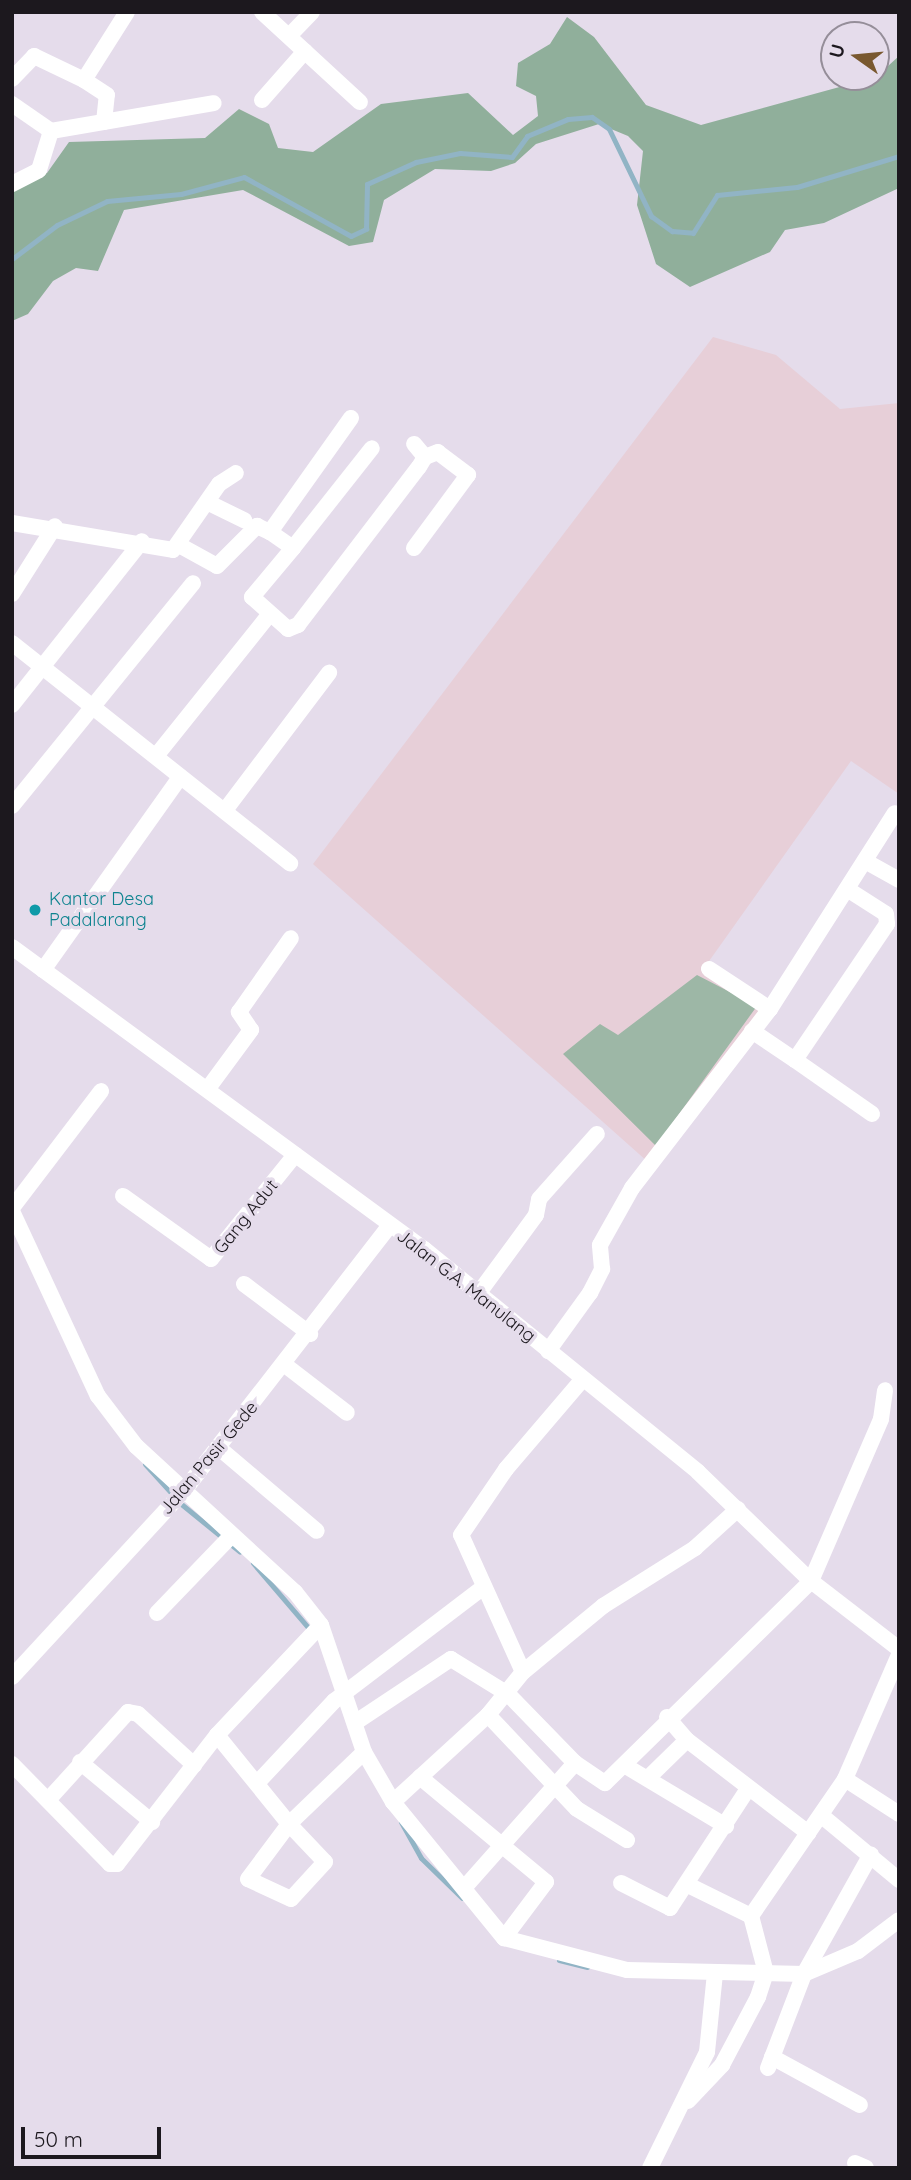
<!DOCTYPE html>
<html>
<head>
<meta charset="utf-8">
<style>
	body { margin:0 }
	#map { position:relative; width:911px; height:2180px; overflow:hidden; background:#e5dceb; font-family:Quicksand,sans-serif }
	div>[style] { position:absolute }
	.industrial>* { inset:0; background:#e7cfd8 }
	.green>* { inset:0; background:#9db7a6 }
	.forest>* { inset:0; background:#90af9b }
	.stream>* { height:5px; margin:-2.5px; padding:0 2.5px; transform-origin:2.5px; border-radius:2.5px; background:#91b4c5 }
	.street>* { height:16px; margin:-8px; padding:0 8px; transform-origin:8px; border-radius:8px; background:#fff }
	.dots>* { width:19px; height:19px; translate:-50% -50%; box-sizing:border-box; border:4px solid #e5dceb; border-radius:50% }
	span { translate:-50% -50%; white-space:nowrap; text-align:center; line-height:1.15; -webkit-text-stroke:7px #e5dceb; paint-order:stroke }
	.culture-label { font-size:18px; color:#0d838f }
	.left { translate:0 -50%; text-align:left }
	.street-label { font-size:18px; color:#1c181e }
	.frame { position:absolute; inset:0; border:14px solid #1c181e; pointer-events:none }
	.north { position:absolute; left:820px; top:21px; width:70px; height:70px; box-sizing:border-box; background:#e5dceb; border:2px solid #958e99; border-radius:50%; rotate:285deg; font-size:19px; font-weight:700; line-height:28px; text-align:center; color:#1c181e }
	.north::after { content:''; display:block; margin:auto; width:24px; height:32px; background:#79582f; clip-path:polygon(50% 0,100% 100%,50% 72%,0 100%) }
	.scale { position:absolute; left:21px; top:2127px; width:140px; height:32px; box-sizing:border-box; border:4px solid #1c181e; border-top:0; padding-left:9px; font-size:21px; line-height:24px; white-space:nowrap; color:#1c181e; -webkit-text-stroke:5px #e5dceb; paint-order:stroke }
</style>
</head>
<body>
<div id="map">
	<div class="industrial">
		<div style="clip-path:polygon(713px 337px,776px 355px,840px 409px,899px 403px,899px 794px,851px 761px,707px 964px,767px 1003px,648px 1162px,313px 864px)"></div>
	</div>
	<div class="green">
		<div style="clip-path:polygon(697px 975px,757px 1006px,656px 1146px,563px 1054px,600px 1024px,618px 1035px)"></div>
	</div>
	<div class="forest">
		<div style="clip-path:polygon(567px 17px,594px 37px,646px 105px,701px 125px,876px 77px,899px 56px,899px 188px,824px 223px,785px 230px,770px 252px,690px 287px,656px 264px,637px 205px,643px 151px,628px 136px,599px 124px,536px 144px,515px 163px,491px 171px,435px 169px,384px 200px,373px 242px,349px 246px,243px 190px,124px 210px,98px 271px,76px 268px,53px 281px,28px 314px,12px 321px,12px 192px,47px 173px,69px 142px,205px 138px,239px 109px,269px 124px,278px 148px,313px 152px,381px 104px,468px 93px,513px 135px,538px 116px,536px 96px,516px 86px,518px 63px,550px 44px)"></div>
	</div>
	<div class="stream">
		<div style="left:12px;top:259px;width:56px;rotate:-37.1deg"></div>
		<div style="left:57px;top:225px;width:55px;rotate:-25.6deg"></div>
		<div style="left:107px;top:201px;width:74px;rotate:-5.4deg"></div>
		<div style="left:181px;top:194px;width:65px;rotate:-15.1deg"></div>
		<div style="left:244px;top:177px;width:122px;rotate:28.9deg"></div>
		<div style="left:351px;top:236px;width:17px;rotate:-25deg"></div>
		<div style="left:366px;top:229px;width:45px;rotate:-88.7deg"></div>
		<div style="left:367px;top:184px;width:54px;rotate:-24.2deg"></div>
		<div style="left:416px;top:162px;width:45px;rotate:-11.6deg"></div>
		<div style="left:460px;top:153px;width:52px;rotate:4.4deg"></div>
		<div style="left:512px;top:157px;width:26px;rotate:-54deg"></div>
		<div style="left:527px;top:136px;width:44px;rotate:-22.5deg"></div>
		<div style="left:568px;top:119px;width:24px;rotate:-5deg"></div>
		<div style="left:592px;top:117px;width:21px;rotate:35deg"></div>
		<div style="left:609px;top:129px;width:97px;rotate:64.2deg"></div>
		<div style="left:651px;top:216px;width:26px;rotate:36deg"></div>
		<div style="left:672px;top:231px;width:21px;rotate:5deg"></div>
		<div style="left:693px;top:233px;width:45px;rotate:-57.7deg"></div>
		<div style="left:717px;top:195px;width:80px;rotate:-5.7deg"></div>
		<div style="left:797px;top:187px;width:107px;rotate:-16.9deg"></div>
		<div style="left:145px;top:1464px;width:43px;rotate:47.8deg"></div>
		<div style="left:180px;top:1503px;width:77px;rotate:39.2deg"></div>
		<div style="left:253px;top:1563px;width:91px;rotate:49.5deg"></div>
		<div style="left:401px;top:1822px;width:41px;rotate:60.9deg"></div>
		<div style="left:421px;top:1858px;width:57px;rotate:44.3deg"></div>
		<div style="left:559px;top:1960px;width:29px;rotate:14deg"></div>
	</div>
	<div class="street">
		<div style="left:262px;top:12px;width:133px;rotate:42.6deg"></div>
		<div style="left:289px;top:36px;width:33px;rotate:-46deg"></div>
		<div style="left:12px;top:79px;width:32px;rotate:-46deg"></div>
		<div style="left:34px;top:56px;width:55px;rotate:25.6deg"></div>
		<div style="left:262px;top:100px;width:65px;rotate:-48.7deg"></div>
		<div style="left:12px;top:104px;width:47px;rotate:34.7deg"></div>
		<div style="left:51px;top:131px;width:165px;rotate:-9.7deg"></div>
		<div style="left:104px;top:122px;width:27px;rotate:-84deg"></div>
		<div style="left:107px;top:95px;width:27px;rotate:-147deg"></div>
		<div style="left:84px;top:80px;width:80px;rotate:-57.7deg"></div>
		<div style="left:12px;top:184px;width:30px;rotate:-27deg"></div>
		<div style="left:39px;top:170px;width:41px;rotate:-72.9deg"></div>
		<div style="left:351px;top:418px;width:140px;rotate:125.4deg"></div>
		<div style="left:270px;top:532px;width:28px;rotate:35deg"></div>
		<div style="left:293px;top:548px;width:64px;rotate:129.9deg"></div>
		<div style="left:252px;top:597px;width:48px;rotate:41.6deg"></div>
		<div style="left:288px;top:629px;width:11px;rotate:-22deg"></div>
		<div style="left:298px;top:625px;width:199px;rotate:-52.6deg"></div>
		<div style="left:419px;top:467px;width:12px;rotate:-59deg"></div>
		<div style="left:425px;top:457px;width:17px;rotate:-130deg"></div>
		<div style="left:211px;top:504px;width:37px;rotate:26deg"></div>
		<div style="left:12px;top:523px;width:163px;rotate:9.5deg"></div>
		<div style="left:173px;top:550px;width:80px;rotate:-55.1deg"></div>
		<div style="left:219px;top:484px;width:20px;rotate:-33deg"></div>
		<div style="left:179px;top:545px;width:43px;rotate:28.9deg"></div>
		<div style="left:217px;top:566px;width:57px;rotate:-45deg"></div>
		<div style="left:257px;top:526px;width:14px;rotate:25deg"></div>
		<div style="left:293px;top:548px;width:127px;rotate:-51.7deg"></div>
		<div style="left:414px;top:548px;width:91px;rotate:-53.5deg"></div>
		<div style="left:468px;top:475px;width:38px;rotate:-143deg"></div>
		<div style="left:438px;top:452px;width:14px;rotate:159deg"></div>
		<div style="left:12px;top:594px;width:80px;rotate:-57.7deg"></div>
		<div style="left:12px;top:643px;width:355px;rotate:38.4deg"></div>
		<div style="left:12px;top:705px;width:209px;rotate:-51.6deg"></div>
		<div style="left:156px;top:756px;width:179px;rotate:-51.3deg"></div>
		<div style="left:12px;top:806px;width:287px;rotate:-50.9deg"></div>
		<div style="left:226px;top:809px;width:171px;rotate:-52.9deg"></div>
		<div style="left:865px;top:861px;width:39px;rotate:29deg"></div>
		<div style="left:847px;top:889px;width:46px;rotate:32.7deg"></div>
		<div style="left:886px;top:914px;width:10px;rotate:84deg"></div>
		<div style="left:887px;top:924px;width:164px;rotate:124.1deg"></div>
		<div style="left:795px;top:1060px;width:94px;rotate:35deg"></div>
		<div style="left:12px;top:947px;width:511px;rotate:36.24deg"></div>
		<div style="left:424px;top:1249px;width:353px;rotate:39.1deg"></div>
		<div style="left:698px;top:1472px;width:157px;rotate:44deg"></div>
		<div style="left:811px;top:1581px;width:111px;rotate:37.7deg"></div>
		<div style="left:709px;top:969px;width:73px;rotate:33.3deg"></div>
		<div style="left:770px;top:1009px;width:232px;rotate:-57.5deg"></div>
		<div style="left:43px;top:970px;width:237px;rotate:-54.6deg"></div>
		<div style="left:752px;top:1031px;width:52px;rotate:34deg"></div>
		<div style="left:209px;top:1087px;width:71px;rotate:-53.6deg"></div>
		<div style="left:251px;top:1030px;width:22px;rotate:-124deg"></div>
		<div style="left:239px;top:1012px;width:90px;rotate:-54.9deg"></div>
		<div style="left:123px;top:1196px;width:108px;rotate:35.6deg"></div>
		<div style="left:211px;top:1259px;width:134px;rotate:-51.1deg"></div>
		<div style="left:12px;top:1208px;width:147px;rotate:-52.7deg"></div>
		<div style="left:12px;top:1211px;width:204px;rotate:65.1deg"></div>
		<div style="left:98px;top:1396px;width:63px;rotate:52.8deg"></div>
		<div style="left:136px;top:1446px;width:216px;rotate:42.6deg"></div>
		<div style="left:295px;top:1592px;width:42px;rotate:51.8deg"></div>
		<div style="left:321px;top:1625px;width:134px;rotate:71.3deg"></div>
		<div style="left:364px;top:1752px;width:58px;rotate:59.9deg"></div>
		<div style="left:393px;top:1802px;width:176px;rotate:50.8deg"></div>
		<div style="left:504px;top:1938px;width:127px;rotate:14.6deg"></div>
		<div style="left:627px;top:1970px;width:177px;rotate:1.3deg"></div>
		<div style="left:804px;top:1974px;width:59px;rotate:-23.1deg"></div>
		<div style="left:858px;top:1951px;width:51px;rotate:-37.1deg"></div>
		<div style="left:244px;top:1284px;width:83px;rotate:37.1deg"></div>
		<div style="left:478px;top:1294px;width:98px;rotate:-53.7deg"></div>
		<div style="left:536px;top:1215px;width:16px;rotate:-79deg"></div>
		<div style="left:539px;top:1199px;width:87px;rotate:-48.3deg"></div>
		<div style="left:548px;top:1351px;width:72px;rotate:-54.1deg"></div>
		<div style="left:590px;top:1293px;width:27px;rotate:-63deg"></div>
		<div style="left:602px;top:1269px;width:24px;rotate:-95deg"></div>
		<div style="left:600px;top:1245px;width:65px;rotate:-60.7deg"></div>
		<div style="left:632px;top:1188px;width:226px;rotate:-52.4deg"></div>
		<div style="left:285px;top:1365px;width:78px;rotate:37.7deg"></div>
		<div style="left:219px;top:1448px;width:128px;rotate:40.3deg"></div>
		<div style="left:157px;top:1613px;width:107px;rotate:-46.1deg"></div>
		<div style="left:523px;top:1672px;width:104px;rotate:-39.5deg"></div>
		<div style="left:603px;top:1606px;width:109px;rotate:-32.2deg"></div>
		<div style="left:695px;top:1548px;width:58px;rotate:-42.2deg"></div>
		<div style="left:12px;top:1677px;width:252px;rotate:-47.3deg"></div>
		<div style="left:183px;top:1492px;width:336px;rotate:-52.2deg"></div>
		<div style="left:488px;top:1715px;width:129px;rotate:46.6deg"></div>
		<div style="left:577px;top:1809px;width:59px;rotate:31.8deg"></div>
		<div style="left:667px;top:1717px;width:30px;rotate:49deg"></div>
		<div style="left:687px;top:1740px;width:153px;rotate:37.5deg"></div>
		<div style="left:356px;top:1722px;width:114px;rotate:-33.6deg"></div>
		<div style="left:451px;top:1659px;width:67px;rotate:31.6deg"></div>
		<div style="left:508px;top:1694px;width:96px;rotate:45.8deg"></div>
		<div style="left:575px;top:1763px;width:36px;rotate:34deg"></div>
		<div style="left:605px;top:1783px;width:289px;rotate:-44.4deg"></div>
		<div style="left:811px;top:1581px;width:176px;rotate:-66.6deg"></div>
		<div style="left:881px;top:1419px;width:29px;rotate:-82deg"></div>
		<div style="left:217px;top:1735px;width:114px;rotate:51deg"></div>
		<div style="left:289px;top:1824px;width:52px;rotate:46.5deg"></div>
		<div style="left:325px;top:1862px;width:50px;rotate:132.6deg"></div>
		<div style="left:291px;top:1899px;width:47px;rotate:-155.1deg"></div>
		<div style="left:248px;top:1879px;width:69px;rotate:-53.3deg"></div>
		<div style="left:289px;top:1824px;width:104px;rotate:-43.8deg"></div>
		<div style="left:80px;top:1762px;width:94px;rotate:39.8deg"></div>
		<div style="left:12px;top:1764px;width:140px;rotate:45.6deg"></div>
		<div style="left:110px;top:1864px;width:7px"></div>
		<div style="left:117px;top:1864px;width:163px;rotate:-52.2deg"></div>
		<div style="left:217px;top:1735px;width:151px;rotate:-46.6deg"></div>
		<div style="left:624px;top:1765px;width:119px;rotate:30.9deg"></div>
		<div style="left:420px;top:1777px;width:164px;rotate:39.8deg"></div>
		<div style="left:546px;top:1882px;width:70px;rotate:126.9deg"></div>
		<div style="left:648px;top:1778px;width:54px;rotate:-44.3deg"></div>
		<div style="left:845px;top:1779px;width:64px;rotate:32.9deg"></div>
		<div style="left:259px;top:1781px;width:110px;rotate:-46.8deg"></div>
		<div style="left:334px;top:1701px;width:185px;rotate:-37.3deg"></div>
		<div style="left:48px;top:1800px;width:119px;rotate:-47.7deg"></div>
		<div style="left:128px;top:1712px;width:10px;rotate:11deg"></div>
		<div style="left:138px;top:1714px;width:76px;rotate:42.3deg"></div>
		<div style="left:393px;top:1802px;width:129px;rotate:-42.5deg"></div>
		<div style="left:488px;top:1715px;width:55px;rotate:-50.9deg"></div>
		<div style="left:523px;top:1672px;width:150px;rotate:-114.3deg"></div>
		<div style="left:461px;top:1535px;width:80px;rotate:-55.7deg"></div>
		<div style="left:506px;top:1469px;width:118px;rotate:-49.5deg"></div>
		<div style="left:822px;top:1816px;width:100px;rotate:39.7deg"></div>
		<div style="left:621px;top:1883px;width:55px;rotate:27deg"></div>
		<div style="left:670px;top:1908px;width:142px;rotate:-56.8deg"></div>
		<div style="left:688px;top:1885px;width:70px;rotate:26.2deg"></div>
		<div style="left:465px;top:1887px;width:166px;rotate:-48.4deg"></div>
		<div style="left:772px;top:2057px;width:100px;rotate:28.6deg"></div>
		<div style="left:768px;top:2068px;width:101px;rotate:-69deg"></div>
		<div style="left:804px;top:1974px;width:137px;rotate:-60.8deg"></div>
		<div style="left:688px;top:2101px;width:50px;rotate:-46.6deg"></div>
		<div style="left:722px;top:2065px;width:77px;rotate:-62.1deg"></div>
		<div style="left:758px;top:1997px;width:25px;rotate:-72deg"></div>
		<div style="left:766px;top:1973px;width:59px;rotate:-104.7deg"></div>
		<div style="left:751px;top:1916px;width:166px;rotate:-55.5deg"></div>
		<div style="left:845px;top:1779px;width:135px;rotate:-66.5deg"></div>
		<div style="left:855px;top:2163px;width:12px;rotate:24deg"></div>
		<div style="left:650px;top:2168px;width:129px;rotate:-63.8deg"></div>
		<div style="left:707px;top:2052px;width:79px;rotate:-84.2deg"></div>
	</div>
	<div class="dots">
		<div style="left:35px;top:910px;background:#0f9aa8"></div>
	</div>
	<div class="culture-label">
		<span class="left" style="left:49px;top:910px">Kantor Desa<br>Padalarang</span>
	</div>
	<div class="street-label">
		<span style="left:246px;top:1217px;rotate:-51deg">Gang Adut</span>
		<span style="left:466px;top:1286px;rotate:38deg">Jalan G.A. Manulang</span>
		<span style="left:209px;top:1458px;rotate:-50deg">Jalan Pasir Gede</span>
	</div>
	<div class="frame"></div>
	<div class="north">U</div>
	<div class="scale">50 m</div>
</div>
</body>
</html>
